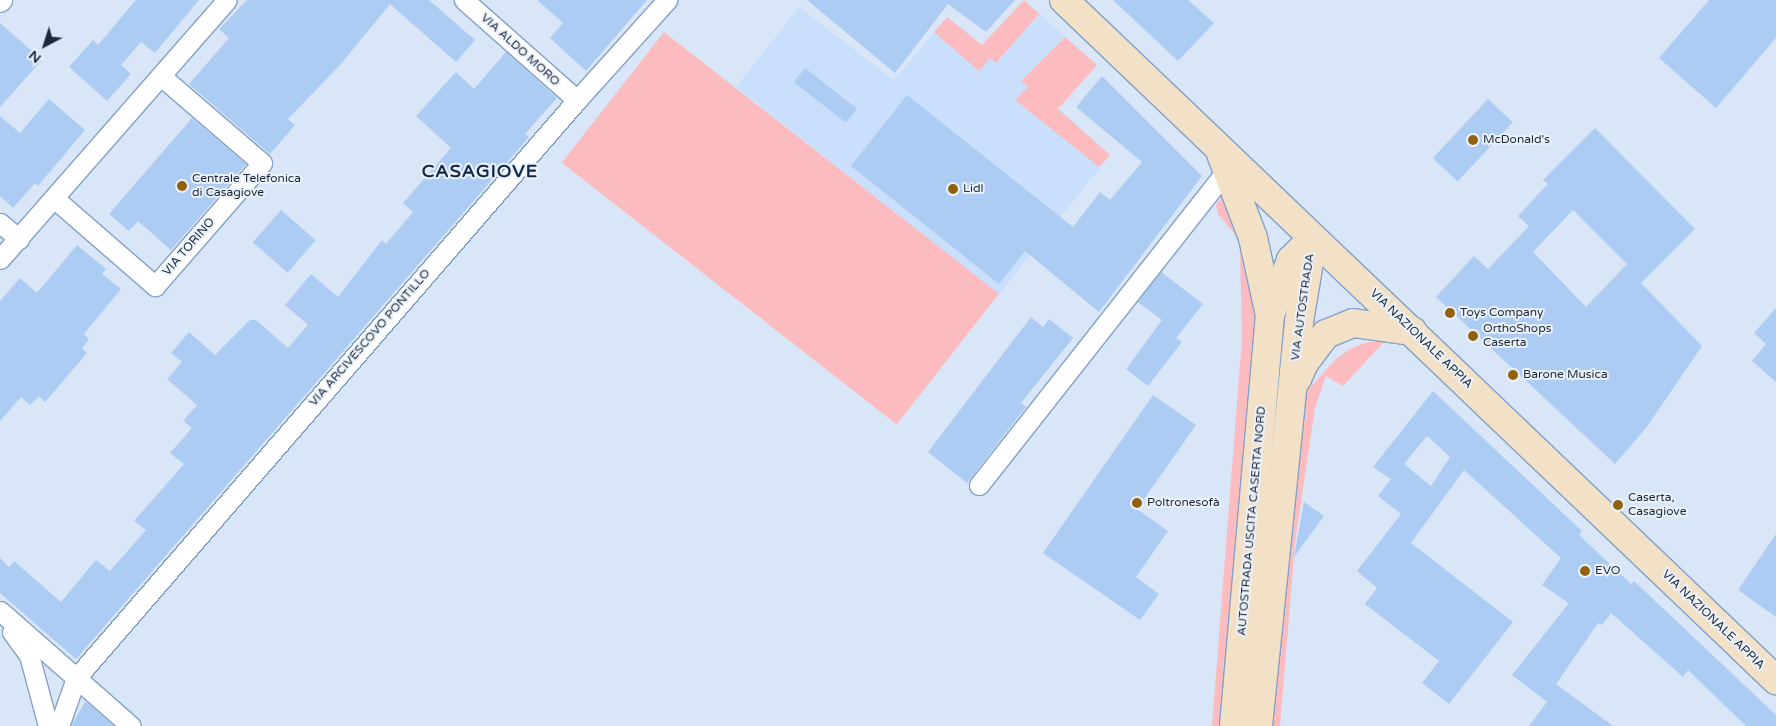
<!DOCTYPE html>
<html>
<head>
<meta charset="utf-8">
<style>
	body { margin:0 }
	#map { position:relative; width:1776px; height:726px; overflow:hidden; background:#d9e6f7; font-family:"Varela Round",sans-serif }
	div>[style] { position:absolute }
	.built>* { inset:0; background:#c9dffb }
	.green>* { inset:0; background:#fcbcbf; transform-origin:0 0 }
	.building>* { inset:0; background:#adccf4; transform-origin:0 0 }
	.roads { filter:drop-shadow(1px 0 #83a1c8) drop-shadow(-1px 0 #83a1c8) drop-shadow(0 1px #83a1c8) drop-shadow(0 -1px #83a1c8) }
	.minor>* { height:19px; margin:-9.5px; padding:0 9.5px; transform-origin:9.5px; border-radius:9.5px; background:#fff }
	.secondary>* { height:28px; margin:-14px; padding:0 14px; transform-origin:14px; border-radius:14px; background:#f2e1c7 }
	.dots>* { width:14px; height:14px; translate:-50% -50%; box-sizing:border-box; border:2px solid #ecf2fb; border-radius:50% }
	span { translate:-50% -50%; white-space:nowrap; text-align:center; line-height:1.15; -webkit-text-stroke:4px #ecf2fb; paint-order:stroke }
	.street-label { font-size:12px; color:#1d2939 }
	.poi-label { font-size:12px; color:#1d2939 }
	.left { translate:0 -50%; text-align:left }
	.district-label { font-size:18px; color:#112a4a; font-weight:700; letter-spacing:1px }
	.north { position:absolute; left:20px; top:20px; width:50px; height:50px; -webkit-text-stroke:4px #ecf2fb; paint-order:stroke; rotate:220deg; font-size:14px; font-weight:700; line-height:20px; text-align:center; color:#1d2939 }
	.north::after { content:''; display:block; margin:auto; width:18px; height:22px; background:#1d2939; clip-path:polygon(50% 0,100% 100%,50% 72%,0 100%) }
</style>
</head>
<body>
<div id="map">
	<div class="built">
		<div style="clip-path:polygon(1024px 0,1097px 65px,1058px 108px,1110px 155px,999px 294px,736px 87px,799px 7px,894px 80px,947px 17px,982px 45px)"></div>
	</div>
	<div class="green">
		<div style="clip-path:polygon(1024px 0,1039px 14px,996px 63px,990px 58px,979px 71px,934px 32px,947px 17px,982px 45px)"></div>
		<div style="left:664px;top:32px;width:425px;height:166px;rotate:38deg"></div>
		<div style="clip-path:polygon(1065px 37px,1097px 65px,1058px 109px,1110px 155px,1099px 167px,1015px 100px,1028px 87px,1021px 81px)"></div>
		<div style="clip-path:polygon(1223px 195px,1237px 219px,1258px 319px,1225px 726px,1212px 726px,1242px 338px,1240px 252px,1238px 238px,1218px 214px,1216px 205px)"></div>
		<div style="clip-path:polygon(1385px 341px,1343px 386px,1326px 376px,1315px 408px,1295px 543px,1280px 726px,1271px 726px,1288px 539px,1307px 391px,1337px 358px,1352px 348px,1368px 342px)"></div>
	</div>
	<div class="building">
		<div style="clip-path:polygon(136px 0,199px 0,155px 53px,141px 42px,121px 65px,131px 74px,107px 101px,69px 67px,93px 40px,98px 45px)"></div>
		<div style="clip-path:polygon(247px 0,429px 0,475px 40px,456px 62px,390px 4px,340px 65px,288px 119px,295px 125px,270px 154px,189px 84px,229px 38px,219px 29px)"></div>
		<div style="clip-path:polygon(537px 0,647px 0,586px 71px,550px 38px,563px 23px)"></div>
		<div style="clip-path:polygon(807px 0,1015px 0,986px 32px,948px 4px,895px 73px)"></div>
		<div style="clip-path:polygon(1113px 0,1188px 0,1214px 23px,1178px 61px)"></div>
		<div style="clip-path:polygon(1709px 0,1776px 0,1776px 38px,1716px 108px,1659px 58px)"></div>
		<div style="clip-path:polygon(0 23px,42px 60px,0 107px)"></div>
		<div style="clip-path:polygon(506px 52px,557px 98px,525px 134px,529px 137px,76px 659px,0 593px,0 558px,9px 567px,14px 561px,61px 602px,96px 560px,110px 571px,146px 530px,134px 521px,184px 464px,170px 453px,192px 428px,183px 421px,197px 405px,167px 379px,182px 362px,171px 353px,189px 332px,215px 355px,250px 320px,256px 320px,288px 348px,308px 325px,285px 305px,311px 274px,338px 297px,382px 240px,386px 244px,413px 212px,403px 203px,451px 148px,416px 116px,456px 72px,474px 89px)"></div>
		<div style="left:805px;top:68px;width:66px;height:18px;rotate:38deg"></div>
		<div style="clip-path:polygon(1102px 76px,1202px 176px,1099px 312px,1025px 251px,999px 284px,851px 166px,907px 95px,1073px 227px,1100px 192px,1110px 200px,1142px 162px,1076px 107px)"></div>
		<div style="clip-path:polygon(49px 99px,85px 130px,38px 186px,35px 183px,13px 208px,0 196px,0 116px,20px 133px)"></div>
		<div style="left:1488px;top:99px;width:34px;height:81px;rotate:43deg"></div>
		<div style="clip-path:polygon(192px 118px,246px 164px,171px 250px,138px 221px,129px 231px,109px 214px)"></div>
		<div style="clip-path:polygon(evenodd,1595px 128px,1695px 229px,1641px 283px,1702px 346px,1646px 428px,1615px 464px,1436px 297px,1474px 256px,1488px 269px,1529px 226px,1518px 216px,1548px 184px,1543px 180px,1595px 128px,1573px 210px,1627px 264px,1586px 307px,1533px 252px,1573px 210px)"></div>
		<div style="left:281px;top:210px;width:46px;height:43px;rotate:41deg"></div>
		<div style="clip-path:polygon(77px 245px,106px 269px,102px 274px,121px 289px,84px 334px,89px 339px,82px 348px,87px 353px,45px 402px,39px 396px,30px 405px,21px 397px,0 421px,0 301px,20px 278px,37px 293px)"></div>
		<div style="clip-path:polygon(1161px 272px,1203px 304px,1176px 338px,1182px 342px,1148px 386px,1126px 369px,1162px 320px,1138px 302px)"></div>
		<div style="clip-path:polygon(1776px 308px,1776px 382px,1752px 361px,1766px 344px,1754px 333px)"></div>
		<div style="clip-path:polygon(1031px 317px,1043px 327px,1049px 319px,1073px 338px,1021px 403px,1026px 407px,967px 483px,928px 452px)"></div>
		<div style="clip-path:polygon(evenodd,1433px 391px,1582px 531px,1579px 535px,1631px 584px,1634px 581px,1776px 715px,1776px 726px,1746px 726px,1688px 670px,1683px 677px,1611px 613px,1602px 625px,1598px 623px,1556px 684px,1613px 726px,1529px 726px,1547px 702px,1512px 675px,1569px 603px,1542px 585px,1561px 558px,1464px 470px,1411px 543px,1513px 622px,1449px 704px,1422px 683px,1439px 661px,1365px 604px,1377px 588px,1357px 571px,1401px 514px,1378px 496px,1391px 479px,1373px 467px,1433px 391px,1427px 436px,1450px 457px,1431px 486px,1404px 464px,1427px 436px)"></div>
		<div style="clip-path:polygon(1153px 395px,1196px 425px,1137px 509px,1168px 531px,1136px 577px,1159px 594px,1140px 620px,1043px 553px)"></div>
		<div style="clip-path:polygon(1304px 502px,1324px 516px,1294px 557px)"></div>
		<div style="clip-path:polygon(1776px 534px,1776px 617px,1738px 590px)"></div>
		<div style="clip-path:polygon(85px 702px,89px 704px,114px 726px,71px 726px)"></div>
	</div>
	<div class="roads">
		<div class="minor">
			<div style="left:464px;top:0;width:151px;rotate:41.5deg"></div>
			<div style="left:0;top:2px;width:3px;rotate:-45deg"></div>
			<div style="left:55px;top:199px;width:133px;rotate:41deg"></div>
			<div style="left:155px;top:286px;width:163px;rotate:-49deg"></div>
			<div style="left:262px;top:163px;width:133px;rotate:-139.3deg"></div>
			<div style="left:0;top:223px;width:25px;rotate:40deg"></div>
			<div style="left:0;top:259px;width:344px;rotate:-48.8deg"></div>
			<div style="left:979px;top:485px;width:411px;rotate:-51.8deg"></div>
			<div style="left:0;top:611px;width:174px;rotate:41.3deg"></div>
			<div style="left:12px;top:632px;width:29px;rotate:54deg"></div>
			<div style="left:29px;top:655px;width:73px;rotate:75deg"></div>
			<div style="left:59px;top:726px;width:51px;rotate:-70.5deg"></div>
			<div style="left:76px;top:678px;width:765px;rotate:-49.08deg"></div>
			<div style="left:577px;top:100px;width:135px;rotate:-48deg"></div>
		</div>
		<div class="secondary">
			<div style="left:1064px;top:0;width:985px;rotate:43.68deg"></div>
			<div style="left:1221px;top:154px;width:90px;rotate:69.1deg"></div>
			<div style="left:1253px;top:238px;width:79px;rotate:77.6deg"></div>
			<div style="left:1297px;top:379px;width:17px;rotate:-66deg"></div>
			<div style="left:1304px;top:363px;width:36px;rotate:-53deg"></div>
			<div style="left:1326px;top:334px;width:29px;rotate:-22deg"></div>
			<div style="left:1353px;top:323px;width:60px;rotate:7.7deg"></div>
			<div style="left:1234px;top:726px;width:413px;rotate:-85deg"></div>
			<div style="left:1270px;top:315px;width:59px;rotate:-69.1deg"></div>
			<div style="left:1291px;top:260px;width:31px;rotate:-45deg"></div>
			<div style="left:1258px;top:726px;width:406px;rotate:-84.2deg"></div>
			<div style="left:1299px;top:322px;width:85px;rotate:-80.5deg"></div>
		</div>
	</div>
	<div class="dots">
		<div style="left:1473px;top:140px;background:#90620c"></div>
		<div style="left:182px;top:186px;background:#90620c"></div>
		<div style="left:953px;top:189px;background:#90620c"></div>
		<div style="left:1450px;top:313px;background:#90620c"></div>
		<div style="left:1473px;top:336px;background:#90620c"></div>
		<div style="left:1513px;top:375px;background:#90620c"></div>
		<div style="left:1137px;top:503px;background:#90620c"></div>
		<div style="left:1618px;top:505px;background:#90620c"></div>
		<div style="left:1585px;top:571px;background:#90620c"></div>
	</div>
	<div class="street-label">
		<span style="left:520px;top:50px;rotate:42deg">VIA ALDO MORO</span>
		<span style="left:189px;top:247px;rotate:-49deg">VIA TORINO</span>
		<span style="left:1303px;top:307px;rotate:-82deg">VIA AUTOSTRADA</span>
		<span style="left:370px;top:338px;rotate:-49deg">VIA ARCIVESCOVO PONTILLO</span>
		<span style="left:1421px;top:339px;rotate:44deg">VIA NAZIONALE APPIA</span>
		<span style="left:1252px;top:521px;rotate:-85deg">AUTOSTRADA USCITA CASERTA NORD</span>
		<span style="left:1713px;top:620px;rotate:44deg">VIA NAZIONALE APPIA</span>
	</div>
	<div class="poi-label">
		<span class="left" style="left:1483px;top:140px">McDonald's</span>
		<span class="left" style="left:192px;top:186px">Centrale Telefonica<br>di Casagiove</span>
		<span class="left" style="left:963px;top:189px">Lidl</span>
		<span class="left" style="left:1460px;top:313px">Toys Company</span>
		<span class="left" style="left:1483px;top:336px">OrthoShops<br>Caserta</span>
		<span class="left" style="left:1523px;top:375px">Barone Musica</span>
		<span class="left" style="left:1628px;top:505px">Caserta,<br>Casagiove</span>
		<span class="left" style="left:1147px;top:503px">Poltronesofà</span>
		<span class="left" style="left:1595px;top:571px">EVO</span>
	</div>
	<div class="district-label">
		<span style="left:480px;top:171px">CASAGIOVE</span>
	</div>
	<div class="north">N</div>
</div>
</body>
</html>
